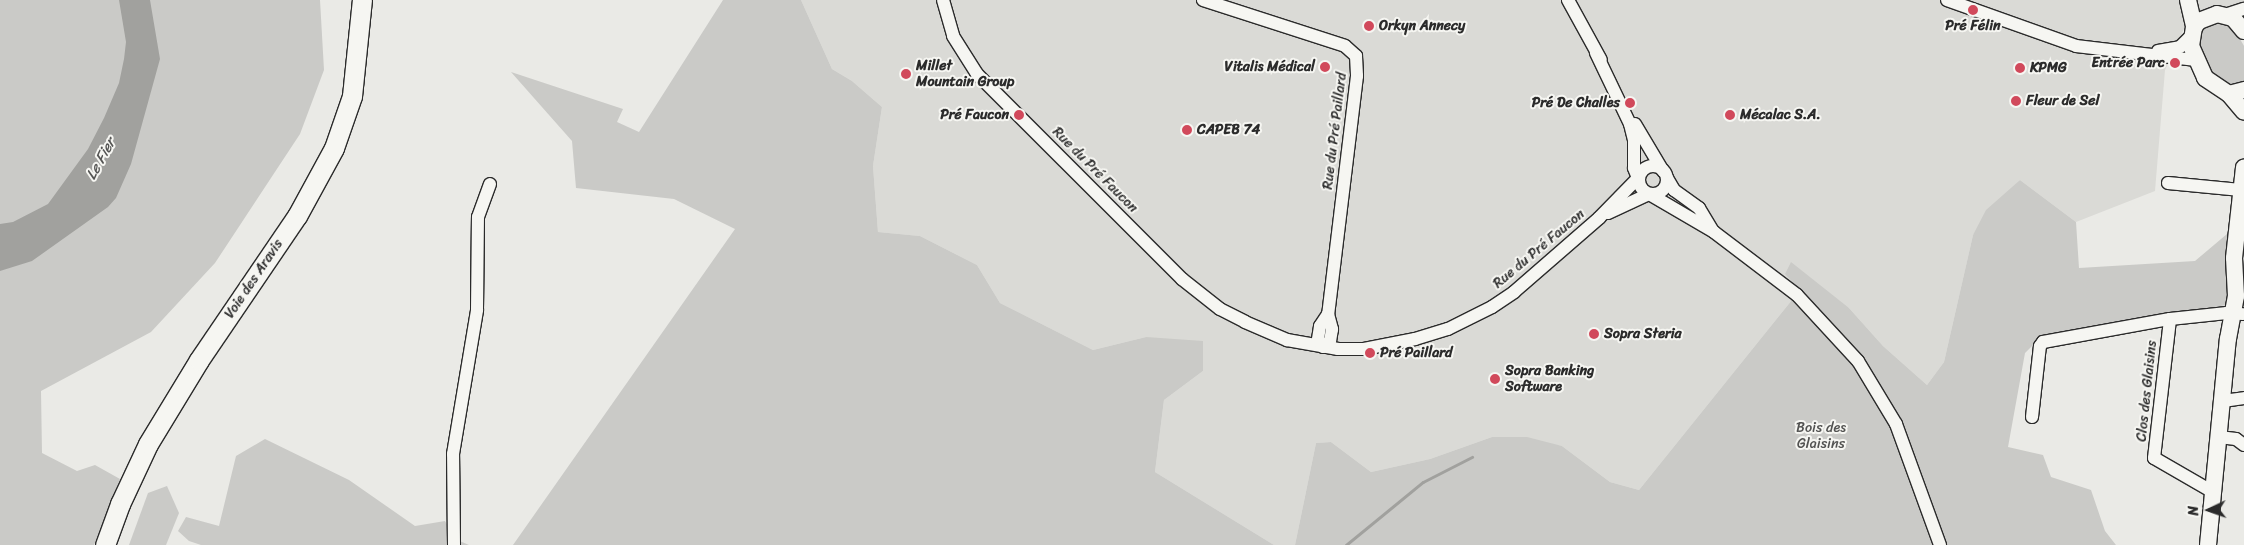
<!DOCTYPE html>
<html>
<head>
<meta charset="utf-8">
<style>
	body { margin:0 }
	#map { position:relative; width:2244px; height:545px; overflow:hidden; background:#eaeae6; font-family:Sriracha,sans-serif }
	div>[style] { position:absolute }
	.built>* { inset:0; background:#dadad6 }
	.green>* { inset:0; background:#cacac7 }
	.water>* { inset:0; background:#a1a19e }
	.stream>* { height:2.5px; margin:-1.25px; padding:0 1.25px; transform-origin:1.25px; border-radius:1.25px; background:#a1a19e }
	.roads { filter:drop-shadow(1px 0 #2b2b2b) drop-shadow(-1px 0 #2b2b2b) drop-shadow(0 1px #2b2b2b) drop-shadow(0 -1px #2b2b2b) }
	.minor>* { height:12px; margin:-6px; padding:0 6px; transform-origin:6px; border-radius:6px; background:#f6f6f2 }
	.minor>.ring { margin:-6px; padding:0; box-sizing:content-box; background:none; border:12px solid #f6f6f2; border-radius:50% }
	.major>* { height:16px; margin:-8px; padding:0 8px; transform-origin:8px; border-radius:8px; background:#f6f6f2 }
	.highway>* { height:19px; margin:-9.5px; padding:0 9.5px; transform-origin:9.5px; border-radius:9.5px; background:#f6f6f2 }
	.dots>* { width:14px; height:14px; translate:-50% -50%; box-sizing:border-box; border:2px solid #f6f6f2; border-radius:50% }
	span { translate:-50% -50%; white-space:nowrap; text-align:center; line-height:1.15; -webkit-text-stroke:4px #f6f6f2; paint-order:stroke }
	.poi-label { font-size:14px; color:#2b2b2b; font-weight:700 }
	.left { translate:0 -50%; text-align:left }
	.right { translate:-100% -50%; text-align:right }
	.street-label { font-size:14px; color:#2b2b2b }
	.park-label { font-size:14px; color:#535352 }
	.water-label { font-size:15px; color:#545453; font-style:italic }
	.north { position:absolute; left:2184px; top:485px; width:50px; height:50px; -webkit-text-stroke:4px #f6f6f2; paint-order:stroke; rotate:267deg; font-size:14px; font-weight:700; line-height:20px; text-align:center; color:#2b2b2b }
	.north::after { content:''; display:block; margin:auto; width:18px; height:22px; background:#2b2b2b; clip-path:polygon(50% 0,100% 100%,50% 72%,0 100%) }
</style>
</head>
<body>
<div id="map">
	<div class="built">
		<div style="clip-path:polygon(801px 0,2244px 0,2244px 21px,2193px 9px,2165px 70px,2155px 191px,2076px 222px,2020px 180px,1973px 235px,1944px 362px,1927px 385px,1883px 346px,1849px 308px,1800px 290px,1639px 490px,1610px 482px,1562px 446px,1492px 437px,1430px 459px,1371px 472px,1331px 442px,1316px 443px,1295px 545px,1274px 545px,1155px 472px,1164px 400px,1203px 371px,1146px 337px,1093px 350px,1000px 303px,977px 265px,920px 236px,878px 232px,873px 166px,882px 107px,852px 81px,832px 69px)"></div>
	</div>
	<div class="green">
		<div style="clip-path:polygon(0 0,320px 0,324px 70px,300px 134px,215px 263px,151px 332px,41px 391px,42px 453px,77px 471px,95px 465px,120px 479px,94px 545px,0 545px)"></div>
		<div style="clip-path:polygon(723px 0,801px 0,832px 69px,852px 81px,882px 107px,873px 166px,878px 232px,920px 236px,977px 265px,1000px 303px,1093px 350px,1146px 337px,1203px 341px,1203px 371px,1164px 400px,1155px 472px,1274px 545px,513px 545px,735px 229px,674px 199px,576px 188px,572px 141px,511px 72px,623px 109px,617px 122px,639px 132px)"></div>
		<div style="clip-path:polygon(2217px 19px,2236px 32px,2244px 46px,2244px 81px,2240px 84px,2226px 87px,2217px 83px,2199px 55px,2200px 29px)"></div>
		<div style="clip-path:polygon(2020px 180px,2076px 222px,2079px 268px,2195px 261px,2227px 234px,2239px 194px,2226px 305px,2039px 339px,2025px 353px,2008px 447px,2043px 455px,2051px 477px,2091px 490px,2105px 531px,2116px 545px,1295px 545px,1316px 443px,1331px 442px,1371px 472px,1430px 459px,1492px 437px,1527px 437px,1562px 446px,1610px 482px,1639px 490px,1800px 290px,1785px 274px,1791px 262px,1849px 308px,1883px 346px,1927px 385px,1944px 362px,1973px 235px,1986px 210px)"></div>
		<div style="clip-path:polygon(265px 439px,349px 480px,415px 526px,445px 521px,455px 539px,469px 545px,201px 545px,189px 541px,178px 531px,186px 517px,219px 526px,236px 456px)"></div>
		<div style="clip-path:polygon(167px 486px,179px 513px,166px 545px,129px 545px,148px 493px)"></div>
	</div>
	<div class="water">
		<div style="clip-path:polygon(119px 0,150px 0,160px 59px,131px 164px,116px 198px,108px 207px,32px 261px,0 271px,0 224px,13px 222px,48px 204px,88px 149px,104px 118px,119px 83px,124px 59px,126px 42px)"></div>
	</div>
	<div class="stream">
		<div style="left:1346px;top:545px;width:99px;rotate:-39.3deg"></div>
		<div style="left:1423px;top:482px;width:55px;rotate:-27deg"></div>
	</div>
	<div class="roads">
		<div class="minor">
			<div style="left:943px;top:0;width:37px;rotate:74deg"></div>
			<div style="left:953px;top:36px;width:45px;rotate:57.7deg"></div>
			<div style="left:977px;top:74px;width:290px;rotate:45deg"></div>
			<div style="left:1182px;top:279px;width:48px;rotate:38.3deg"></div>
			<div style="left:1220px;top:309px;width:28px;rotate:27deg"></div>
			<div style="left:1245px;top:322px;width:46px;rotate:23.2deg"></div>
			<div style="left:1287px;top:340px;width:52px;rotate:10deg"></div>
			<div style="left:1338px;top:349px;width:26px"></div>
			<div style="left:1364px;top:349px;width:52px;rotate:-11.1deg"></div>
			<div style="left:1415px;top:339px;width:34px;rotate:-17deg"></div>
			<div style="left:1448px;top:329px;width:49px;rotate:-26.6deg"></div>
			<div style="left:1492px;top:307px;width:27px;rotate:-34deg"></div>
			<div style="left:1514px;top:292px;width:113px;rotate:-41deg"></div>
			<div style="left:1599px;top:218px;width:56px;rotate:-45.7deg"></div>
			<div style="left:1638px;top:178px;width:11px;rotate:-112deg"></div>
			<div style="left:1634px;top:168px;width:28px;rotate:-90deg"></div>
			<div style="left:1634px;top:140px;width:16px;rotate:-104deg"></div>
			<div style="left:1630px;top:124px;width:79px;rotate:-115.6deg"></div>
			<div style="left:1203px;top:0;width:149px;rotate:17.9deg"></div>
			<div style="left:1345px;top:46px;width:15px;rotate:42deg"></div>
			<div style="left:1356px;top:56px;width:20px;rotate:87deg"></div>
			<div style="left:1357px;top:76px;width:240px;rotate:96.9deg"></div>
			<div style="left:1328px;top:314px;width:16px;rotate:75deg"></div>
			<div style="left:1332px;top:329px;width:12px;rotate:99deg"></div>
			<div style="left:1330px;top:341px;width:9px;rotate:139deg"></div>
			<div style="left:1323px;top:347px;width:9px;rotate:-122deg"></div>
			<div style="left:1318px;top:339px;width:13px;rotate:-81deg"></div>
			<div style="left:1320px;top:326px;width:14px;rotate:-56deg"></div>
			<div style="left:1568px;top:0;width:68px;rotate:61.2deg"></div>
			<div style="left:1947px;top:0;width:137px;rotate:19.6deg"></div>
			<div style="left:2076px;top:46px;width:121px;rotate:6.7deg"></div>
			<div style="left:2225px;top:15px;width:20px;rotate:-18deg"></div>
			<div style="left:2158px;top:51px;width:22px;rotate:-10deg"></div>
			<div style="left:2180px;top:47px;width:16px;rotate:-45deg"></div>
			<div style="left:1635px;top:124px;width:55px;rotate:59.2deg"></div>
			<div class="ring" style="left:1639px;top:166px;width:16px;height:16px"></div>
			<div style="left:1667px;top:178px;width:14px;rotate:60deg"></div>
			<div style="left:1674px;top:190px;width:31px;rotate:36deg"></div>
			<div style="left:1699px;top:208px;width:26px;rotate:59deg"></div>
			<div style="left:2168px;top:183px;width:73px;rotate:5.5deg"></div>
			<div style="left:1651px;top:195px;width:73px;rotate:30.4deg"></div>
			<div style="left:1714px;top:232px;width:104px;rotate:37.2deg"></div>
			<div style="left:1797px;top:295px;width:90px;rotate:47.3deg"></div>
			<div style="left:1858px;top:361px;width:74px;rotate:58.9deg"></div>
			<div style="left:1896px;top:424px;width:129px;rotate:70deg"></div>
			<div style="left:1608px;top:213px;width:45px;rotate:-24.9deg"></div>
			<div style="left:2223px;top:401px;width:21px;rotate:-8deg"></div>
			<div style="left:2032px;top:417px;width:71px;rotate:-83.6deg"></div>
			<div style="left:2040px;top:346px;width:5px;rotate:-53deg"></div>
			<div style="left:2043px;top:342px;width:129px;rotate:-10.3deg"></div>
			<div style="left:2219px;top:437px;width:17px;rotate:7deg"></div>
			<div style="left:2236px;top:439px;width:10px;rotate:37deg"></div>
			<div style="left:2213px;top:492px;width:68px;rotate:-150deg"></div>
			<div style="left:2154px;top:458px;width:140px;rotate:-83.4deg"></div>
			<div style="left:2170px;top:319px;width:57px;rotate:-6deg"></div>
			<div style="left:2227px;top:313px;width:16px;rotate:4deg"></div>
			<div style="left:454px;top:545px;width:91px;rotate:-90.6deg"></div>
			<div style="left:453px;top:454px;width:146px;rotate:-80.5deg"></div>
			<div style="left:477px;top:310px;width:93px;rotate:-89.4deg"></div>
			<div style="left:478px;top:217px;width:35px;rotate:-70deg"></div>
		</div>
		<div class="major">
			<div style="left:2188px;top:0;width:28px;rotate:77deg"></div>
			<div style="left:2194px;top:27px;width:19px;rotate:99deg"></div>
			<div style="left:2191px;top:46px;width:35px;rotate:66deg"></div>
			<div style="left:2205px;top:78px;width:29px;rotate:34deg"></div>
			<div style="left:2229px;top:94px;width:16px;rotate:-15deg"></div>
			<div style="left:2194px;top:27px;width:8px;rotate:-50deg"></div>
			<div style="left:2199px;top:21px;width:19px;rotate:-21deg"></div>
			<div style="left:2217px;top:14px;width:16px;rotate:14deg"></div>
			<div style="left:2233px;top:18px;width:17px;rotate:50deg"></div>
			<div style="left:2229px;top:94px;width:23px;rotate:50deg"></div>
			<div style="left:2208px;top:545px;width:207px;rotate:-84.5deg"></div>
			<div style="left:2228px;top:339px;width:44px;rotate:-79.5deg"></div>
			<div style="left:2236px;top:296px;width:38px;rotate:-93deg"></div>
			<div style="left:2234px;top:258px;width:91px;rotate:-83.7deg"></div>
		</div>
		<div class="highway">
			<div style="left:105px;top:545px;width:44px;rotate:-69.9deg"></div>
			<div style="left:120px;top:504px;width:66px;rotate:-65deg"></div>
			<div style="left:148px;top:444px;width:98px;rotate:-58.7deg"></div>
			<div style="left:199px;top:360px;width:174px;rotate:-55.8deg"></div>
			<div style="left:297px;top:216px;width:77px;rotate:-61.4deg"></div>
			<div style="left:334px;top:148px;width:55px;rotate:-70.9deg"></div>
			<div style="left:352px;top:96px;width:97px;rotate:-84.1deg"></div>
		</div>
	</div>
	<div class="dots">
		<div style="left:1973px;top:10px;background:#d1495b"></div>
		<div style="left:1369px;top:26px;background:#d1495b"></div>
		<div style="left:2175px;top:63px;background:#d1495b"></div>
		<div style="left:1325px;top:67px;background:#d1495b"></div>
		<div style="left:2020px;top:68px;background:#d1495b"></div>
		<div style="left:906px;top:74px;background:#d1495b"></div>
		<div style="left:2016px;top:101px;background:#d1495b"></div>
		<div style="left:1630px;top:103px;background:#d1495b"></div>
		<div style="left:1019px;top:115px;background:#d1495b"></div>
		<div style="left:1730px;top:115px;background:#d1495b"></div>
		<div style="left:1187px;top:130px;background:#d1495b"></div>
		<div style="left:1594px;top:334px;background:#d1495b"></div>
		<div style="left:1370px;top:353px;background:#d1495b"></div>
		<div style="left:1495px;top:379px;background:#d1495b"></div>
	</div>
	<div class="poi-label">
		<span class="left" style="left:1379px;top:26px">Orkyn Annecy</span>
		<span style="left:1973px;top:26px">Pré Félin</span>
		<span class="right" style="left:2165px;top:63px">Entrée Parc</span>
		<span class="left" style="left:916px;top:74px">Millet<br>Mountain Group</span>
		<span class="right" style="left:1315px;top:67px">Vitalis Médical</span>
		<span class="left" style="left:2030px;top:68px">KPMG</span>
		<span class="left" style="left:2026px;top:101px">Fleur de Sel</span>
		<span class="right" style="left:1620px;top:103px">Pré De Challes</span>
		<span class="right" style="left:1009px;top:115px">Pré Faucon</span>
		<span class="left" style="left:1740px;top:115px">Mécalac S.A.</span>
		<span class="left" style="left:1197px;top:130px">CAPEB 74</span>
		<span class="left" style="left:1604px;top:334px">Sopra Steria</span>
		<span class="left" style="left:1380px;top:353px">Pré Paillard</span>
		<span class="left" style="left:1505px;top:379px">Sopra Banking<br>Software</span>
	</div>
	<div class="street-label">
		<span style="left:1335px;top:131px;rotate:-83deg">Rue du Pré Paillard</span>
		<span style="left:1095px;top:170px;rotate:45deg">Rue du Pré Faucon</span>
		<span style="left:1539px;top:249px;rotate:-40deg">Rue du Pré Faucon</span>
		<span style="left:254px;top:279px;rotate:-56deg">Voie des Aravis</span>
		<span style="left:2147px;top:391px;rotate:-84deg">Clos des Glaisins</span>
	</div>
	<div class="park-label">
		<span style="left:1821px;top:436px">Bois des<br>Glaisins</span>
	</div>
	<div class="water-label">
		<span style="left:101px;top:159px;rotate:-61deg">Le Fier</span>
	</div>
	<div class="north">N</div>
</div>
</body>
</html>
